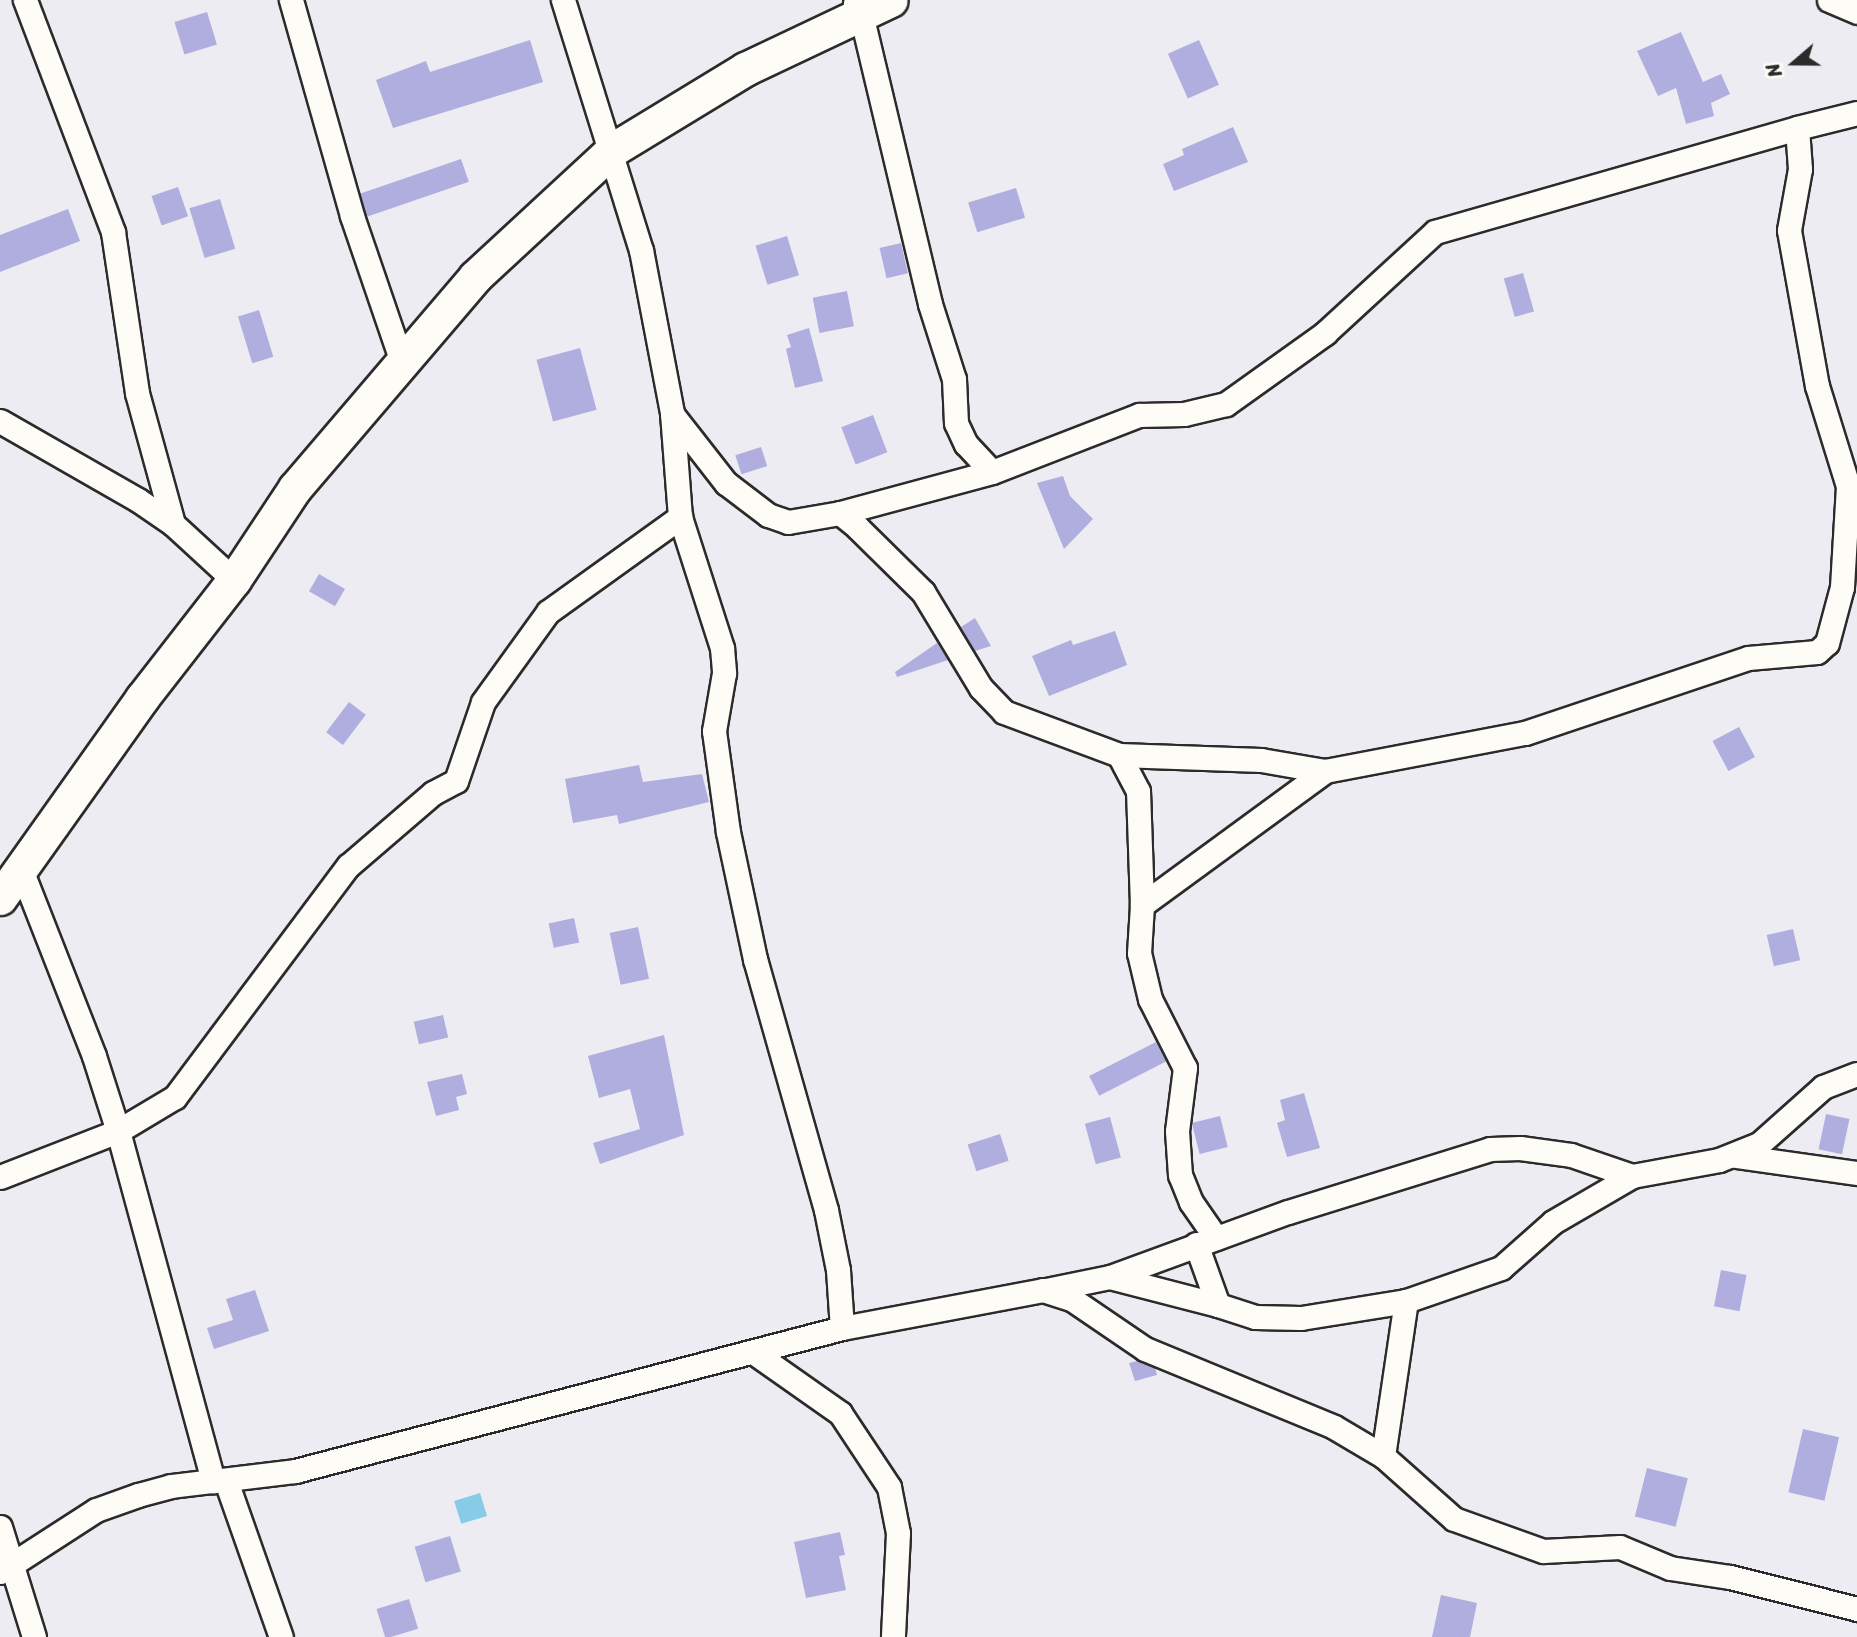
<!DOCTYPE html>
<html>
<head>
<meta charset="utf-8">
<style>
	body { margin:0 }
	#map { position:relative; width:1857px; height:1637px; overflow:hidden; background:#edecf2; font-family:Sriracha,sans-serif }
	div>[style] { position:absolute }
	.water>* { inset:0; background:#86cce7; transform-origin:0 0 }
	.building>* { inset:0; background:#afaedf; transform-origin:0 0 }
	.roads { filter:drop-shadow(2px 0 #2b2b2b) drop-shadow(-2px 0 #2b2b2b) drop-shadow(0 2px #2b2b2b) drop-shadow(0 -2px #2b2b2b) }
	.street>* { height:23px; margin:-11.5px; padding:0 11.5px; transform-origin:11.5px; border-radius:11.5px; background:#fdfcf7 }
	.secondary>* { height:33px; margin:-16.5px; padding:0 16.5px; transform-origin:16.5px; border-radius:16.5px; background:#fdfcf7 }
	span { translate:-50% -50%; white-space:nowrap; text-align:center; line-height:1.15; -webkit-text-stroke:5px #fdfcf7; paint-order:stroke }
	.north { position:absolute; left:1759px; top:28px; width:70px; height:70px; -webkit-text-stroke:5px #fdfcf7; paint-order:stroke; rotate:250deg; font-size:19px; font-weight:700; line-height:28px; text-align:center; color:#2b2b2b }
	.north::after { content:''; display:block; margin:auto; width:24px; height:32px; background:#2b2b2b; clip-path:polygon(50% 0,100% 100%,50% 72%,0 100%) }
</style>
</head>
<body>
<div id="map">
	<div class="water">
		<div style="left:480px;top:1493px;width:24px;height:27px;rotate:73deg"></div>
	</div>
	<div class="building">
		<div style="left:207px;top:12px;width:34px;height:34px;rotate:73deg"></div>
		<div style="clip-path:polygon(1681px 32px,1703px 82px,1721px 74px,1730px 94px,1711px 103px,1714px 116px,1686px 124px,1676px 88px,1658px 96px,1637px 51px)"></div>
		<div style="clip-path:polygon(530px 40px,543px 82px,393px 128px,376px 80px,426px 61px,430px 72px)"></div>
		<div style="left:1199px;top:40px;width:49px;height:34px;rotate:66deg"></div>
		<div style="clip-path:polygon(1233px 127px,1248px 162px,1174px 191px,1163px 164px,1184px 155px,1182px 149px)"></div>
		<div style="left:461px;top:159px;width:24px;height:124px;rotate:71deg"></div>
		<div style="left:178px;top:187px;width:31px;height:28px;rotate:71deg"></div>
		<div style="left:1016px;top:188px;width:31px;height:50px;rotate:73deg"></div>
		<div style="left:220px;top:199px;width:52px;height:32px;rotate:73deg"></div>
		<div style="clip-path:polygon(68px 209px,80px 241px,0 272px,0 235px)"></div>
		<div style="left:787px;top:236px;width:41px;height:33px;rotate:73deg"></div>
		<div style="left:901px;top:243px;width:31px;height:22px;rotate:77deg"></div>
		<div style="left:1523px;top:273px;width:40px;height:20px;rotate:74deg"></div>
		<div style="left:847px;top:291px;width:36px;height:35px;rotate:79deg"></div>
		<div style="left:259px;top:310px;width:49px;height:22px;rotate:73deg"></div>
		<div style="clip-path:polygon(809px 328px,823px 381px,795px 388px,786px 349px,791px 347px,787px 335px)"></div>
		<div style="left:580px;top:348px;width:64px;height:45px;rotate:75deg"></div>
		<div style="left:873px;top:415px;width:40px;height:34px;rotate:69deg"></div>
		<div style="left:761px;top:447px;width:20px;height:27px;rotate:72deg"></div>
		<div style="clip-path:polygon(1063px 476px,1070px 496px,1093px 519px,1064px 549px,1037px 483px)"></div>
		<div style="left:319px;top:574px;width:30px;height:20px;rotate:30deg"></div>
		<div style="clip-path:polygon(975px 618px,991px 646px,975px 651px,961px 627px)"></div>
		<div style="clip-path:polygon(1115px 631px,1127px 665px,1049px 696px,1032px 656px,1071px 640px,1073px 645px)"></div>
		<div style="clip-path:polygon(937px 643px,948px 660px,897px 677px,895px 672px)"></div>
		<div style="left:349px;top:702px;width:21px;height:38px;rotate:37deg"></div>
		<div style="left:1739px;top:727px;width:34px;height:30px;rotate:62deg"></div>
		<div style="clip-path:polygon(639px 765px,643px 782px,702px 774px,709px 802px,619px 824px,617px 815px,573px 823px,565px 779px)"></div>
		<div style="left:574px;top:918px;width:25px;height:26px;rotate:78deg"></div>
		<div style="left:638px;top:927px;width:53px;height:29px;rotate:78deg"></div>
		<div style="left:1793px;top:929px;width:32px;height:27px;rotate:77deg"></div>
		<div style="left:443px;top:1015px;width:23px;height:30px;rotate:77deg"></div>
		<div style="clip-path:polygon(664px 1035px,684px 1135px,600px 1164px,593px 1143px,640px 1129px,630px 1089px,599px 1098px,588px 1056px)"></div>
		<div style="left:1156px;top:1042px;width:22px;height:75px;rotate:63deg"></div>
		<div style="clip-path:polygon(462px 1074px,467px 1094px,456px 1097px,459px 1110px,436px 1116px,427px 1082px)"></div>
		<div style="clip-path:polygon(1304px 1093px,1320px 1148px,1287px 1157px,1277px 1123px,1285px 1120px,1280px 1100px)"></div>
		<div style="left:1826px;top:1114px;width:24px;height:36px;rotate:12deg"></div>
		<div style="left:1220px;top:1116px;width:32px;height:29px;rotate:76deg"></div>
		<div style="left:1110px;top:1117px;width:42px;height:26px;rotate:75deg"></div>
		<div style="left:1000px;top:1134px;width:28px;height:34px;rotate:72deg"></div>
		<div style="left:1721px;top:1270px;width:26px;height:37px;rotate:11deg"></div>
		<div style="clip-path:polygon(255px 1290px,269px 1331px,214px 1349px,207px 1328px,233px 1320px,226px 1299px)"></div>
		<div style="clip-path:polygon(1137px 1361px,1155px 1368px,1157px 1375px,1135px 1381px,1129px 1363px)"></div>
		<div style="left:1803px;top:1429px;width:37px;height:65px;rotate:13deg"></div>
		<div style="left:1647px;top:1468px;width:42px;height:50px;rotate:14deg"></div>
		<div style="clip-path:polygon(840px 1532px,845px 1555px,839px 1556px,846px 1590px,806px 1598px,794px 1542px)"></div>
		<div style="left:450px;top:1536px;width:37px;height:37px;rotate:73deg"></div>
		<div style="clip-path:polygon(1441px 1595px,1477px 1603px,1470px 1637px,1432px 1637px)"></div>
		<div style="left:409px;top:1599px;width:31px;height:34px;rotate:73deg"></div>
	</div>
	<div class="roads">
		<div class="street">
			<div style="left:25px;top:0;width:248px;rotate:69.2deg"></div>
			<div style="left:113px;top:232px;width:163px;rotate:81.5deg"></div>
			<div style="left:137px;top:393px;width:136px;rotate:74.6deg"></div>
			<div style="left:291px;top:0;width:224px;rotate:74.2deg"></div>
			<div style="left:352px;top:216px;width:151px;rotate:71.1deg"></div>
			<div style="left:563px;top:0;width:262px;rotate:72.7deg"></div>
			<div style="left:641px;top:250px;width:166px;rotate:79.2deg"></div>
			<div style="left:672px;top:413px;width:104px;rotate:85.6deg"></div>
			<div style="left:680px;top:517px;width:138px;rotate:72.2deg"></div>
			<div style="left:722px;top:648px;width:25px;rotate:85deg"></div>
			<div style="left:724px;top:673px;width:59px;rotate:99.8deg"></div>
			<div style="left:714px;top:731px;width:102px;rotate:82.1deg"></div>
			<div style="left:728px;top:832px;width:130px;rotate:78deg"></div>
			<div style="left:755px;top:959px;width:261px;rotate:74.2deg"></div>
			<div style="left:826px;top:1210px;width:61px;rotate:78.7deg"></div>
			<div style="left:838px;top:1270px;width:58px;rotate:86.1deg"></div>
			<div style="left:1829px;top:0;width:30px;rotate:23deg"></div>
			<div style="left:855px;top:3px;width:13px;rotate:61deg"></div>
			<div style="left:861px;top:14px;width:298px;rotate:76.6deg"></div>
			<div style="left:930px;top:304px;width:79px;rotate:72.3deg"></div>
			<div style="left:954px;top:379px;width:44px;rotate:87.4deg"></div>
			<div style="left:956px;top:423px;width:23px;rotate:65deg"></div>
			<div style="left:966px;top:444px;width:38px;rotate:47deg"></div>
			<div style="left:992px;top:472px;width:158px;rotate:-21.2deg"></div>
			<div style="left:1139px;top:415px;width:45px;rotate:-1.3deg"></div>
			<div style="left:1184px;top:414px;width:43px;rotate:-13.4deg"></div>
			<div style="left:1226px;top:404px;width:122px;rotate:-35.6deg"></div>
			<div style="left:1325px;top:333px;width:149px;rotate:-42.6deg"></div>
			<div style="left:1435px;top:232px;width:377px;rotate:-16deg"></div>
			<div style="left:672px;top:414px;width:88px;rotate:52deg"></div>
			<div style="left:726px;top:483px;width:53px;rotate:37.3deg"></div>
			<div style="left:768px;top:515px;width:21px;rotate:19deg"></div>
			<div style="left:788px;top:522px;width:53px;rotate:-9.8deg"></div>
			<div style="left:840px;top:513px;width:22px;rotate:39deg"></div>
			<div style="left:857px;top:527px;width:93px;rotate:44.6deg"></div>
			<div style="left:923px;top:592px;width:112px;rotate:58.9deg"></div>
			<div style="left:981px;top:688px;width:33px;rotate:46deg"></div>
			<div style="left:1004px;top:712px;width:123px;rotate:20.5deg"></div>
			<div style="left:0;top:421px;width:159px;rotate:29.8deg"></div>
			<div style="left:138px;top:500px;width:42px;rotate:34.4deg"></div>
			<div style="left:173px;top:524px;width:83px;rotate:42.6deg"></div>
			<div style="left:840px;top:513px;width:157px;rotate:-15.1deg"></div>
			<div style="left:20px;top:867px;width:203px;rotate:68.6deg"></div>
			<div style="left:94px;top:1056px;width:79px;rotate:72.3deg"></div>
			<div style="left:118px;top:1131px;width:363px;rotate:74.8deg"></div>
			<div style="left:1142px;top:905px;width:114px;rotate:-92deg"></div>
			<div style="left:1138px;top:791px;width:41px;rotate:-117.8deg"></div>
			<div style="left:1119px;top:755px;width:142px;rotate:2deg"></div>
			<div style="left:1261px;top:760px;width:65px;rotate:9.8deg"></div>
			<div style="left:1325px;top:771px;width:204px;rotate:-10.8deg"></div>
			<div style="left:1525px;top:733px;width:235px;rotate:-18.6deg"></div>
			<div style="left:1748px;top:658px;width:69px;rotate:-5deg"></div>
			<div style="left:1817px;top:652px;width:13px;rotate:-42deg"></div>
			<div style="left:1827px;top:643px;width:58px;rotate:-75deg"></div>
			<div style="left:1842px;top:587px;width:101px;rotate:-86.6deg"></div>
			<div style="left:1848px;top:486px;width:105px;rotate:-107.2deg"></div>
			<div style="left:1817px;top:386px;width:158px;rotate:-100.2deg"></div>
			<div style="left:1789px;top:230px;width:62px;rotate:-79.8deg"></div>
			<div style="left:1800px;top:169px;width:41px;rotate:-94.2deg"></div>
			<div style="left:1797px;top:128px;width:62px;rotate:-14deg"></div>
			<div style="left:1736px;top:1156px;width:122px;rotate:8deg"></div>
			<div style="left:0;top:1177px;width:127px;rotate:-21.3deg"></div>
			<div style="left:118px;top:1131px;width:66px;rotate:-30.8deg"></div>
			<div style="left:175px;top:1097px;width:289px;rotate:-53.2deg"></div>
			<div style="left:348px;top:866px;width:112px;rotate:-40.7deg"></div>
			<div style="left:433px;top:793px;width:26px;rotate:-28deg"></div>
			<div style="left:456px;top:781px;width:83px;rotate:-71.1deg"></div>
			<div style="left:483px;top:702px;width:111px;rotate:-54.2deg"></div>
			<div style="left:548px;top:612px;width:163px;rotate:-35.7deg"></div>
			<div style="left:1216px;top:1238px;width:44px;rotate:-124.8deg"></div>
			<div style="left:1191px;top:1202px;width:29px;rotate:-112deg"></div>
			<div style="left:1180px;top:1175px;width:44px;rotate:-93.9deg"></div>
			<div style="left:1177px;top:1131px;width:64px;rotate:-82.8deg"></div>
			<div style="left:1185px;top:1068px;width:77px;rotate:-116.9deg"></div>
			<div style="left:1150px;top:999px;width:47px;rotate:-103.4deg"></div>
			<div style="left:1139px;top:953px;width:48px;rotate:-86.4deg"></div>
			<div style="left:1142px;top:905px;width:227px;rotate:-36.2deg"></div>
			<div style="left:1196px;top:1244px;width:65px;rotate:70.2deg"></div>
			<div style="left:1218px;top:1305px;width:39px;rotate:18deg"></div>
			<div style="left:1255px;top:1317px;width:46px;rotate:1.2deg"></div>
			<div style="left:1301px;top:1318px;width:106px;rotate:-9.2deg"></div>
			<div style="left:1406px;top:1301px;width:101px;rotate:-19.2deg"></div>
			<div style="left:1501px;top:1268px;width:69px;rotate:-41.5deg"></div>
			<div style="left:1553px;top:1222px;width:91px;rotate:-30.2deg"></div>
			<div style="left:1632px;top:1176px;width:88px;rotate:-10.4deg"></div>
			<div style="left:1719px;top:1160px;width:43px;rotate:-21.8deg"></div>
			<div style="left:1759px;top:1144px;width:86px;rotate:-41.7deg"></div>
			<div style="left:1823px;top:1087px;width:36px;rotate:-21deg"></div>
			<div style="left:1110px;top:1277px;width:112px;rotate:14.5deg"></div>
			<div style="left:1046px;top:1290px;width:65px;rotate:-11.5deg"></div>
			<div style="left:1110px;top:1277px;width:189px;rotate:-20.1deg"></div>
			<div style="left:1288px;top:1212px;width:212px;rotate:-17.3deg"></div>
			<div style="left:1490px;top:1149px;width:30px;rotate:-2deg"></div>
			<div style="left:1520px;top:1148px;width:51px;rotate:7.8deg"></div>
			<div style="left:1571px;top:1155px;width:65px;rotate:19deg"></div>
			<div style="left:756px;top:1354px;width:103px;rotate:35.1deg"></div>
			<div style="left:840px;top:1413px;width:89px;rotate:56.5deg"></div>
			<div style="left:889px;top:1487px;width:47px;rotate:78.9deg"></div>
			<div style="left:898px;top:1533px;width:104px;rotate:92.8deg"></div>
			<div style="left:1383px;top:1456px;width:95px;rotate:41.6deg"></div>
			<div style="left:1454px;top:1519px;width:95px;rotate:19.8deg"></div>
			<div style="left:1543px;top:1551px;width:77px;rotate:-3deg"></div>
			<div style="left:1620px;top:1547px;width:54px;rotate:22.8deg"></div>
			<div style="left:1670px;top:1568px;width:61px;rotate:8.5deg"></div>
			<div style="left:1730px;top:1577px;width:131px;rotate:14.1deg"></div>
			<div style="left:226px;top:1481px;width:165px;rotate:70.6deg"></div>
			<div style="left:0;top:1527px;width:115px;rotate:72.8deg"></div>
			<div style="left:0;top:1572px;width:114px;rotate:-32.9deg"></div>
			<div style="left:96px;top:1510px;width:45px;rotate:-19.7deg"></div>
			<div style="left:138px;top:1495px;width:34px;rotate:-15deg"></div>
			<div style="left:171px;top:1486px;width:125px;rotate:-6.9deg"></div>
			<div style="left:295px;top:1471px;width:565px;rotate:-14.65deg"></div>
			<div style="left:842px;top:1328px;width:205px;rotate:-10.7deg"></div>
			<div style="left:1043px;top:1290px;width:32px;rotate:18deg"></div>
			<div style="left:1073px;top:1300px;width:87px;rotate:34.2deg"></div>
			<div style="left:1145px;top:1349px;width:204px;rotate:22.4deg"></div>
			<div style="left:1334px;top:1427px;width:57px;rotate:30.6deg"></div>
			<div style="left:1383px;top:1456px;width:157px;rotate:-81.6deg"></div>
		</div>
		<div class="secondary">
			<div style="left:0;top:898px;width:245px;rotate:-54.6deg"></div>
			<div style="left:142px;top:698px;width:150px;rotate:-52.1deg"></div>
			<div style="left:234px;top:580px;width:110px;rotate:-56.5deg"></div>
			<div style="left:295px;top:488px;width:277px;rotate:-49.5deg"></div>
			<div style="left:475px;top:277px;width:187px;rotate:-42.8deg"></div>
			<div style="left:612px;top:150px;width:156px;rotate:-31.3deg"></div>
			<div style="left:745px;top:69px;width:161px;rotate:-25.3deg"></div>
		</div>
	</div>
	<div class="north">N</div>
</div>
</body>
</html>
